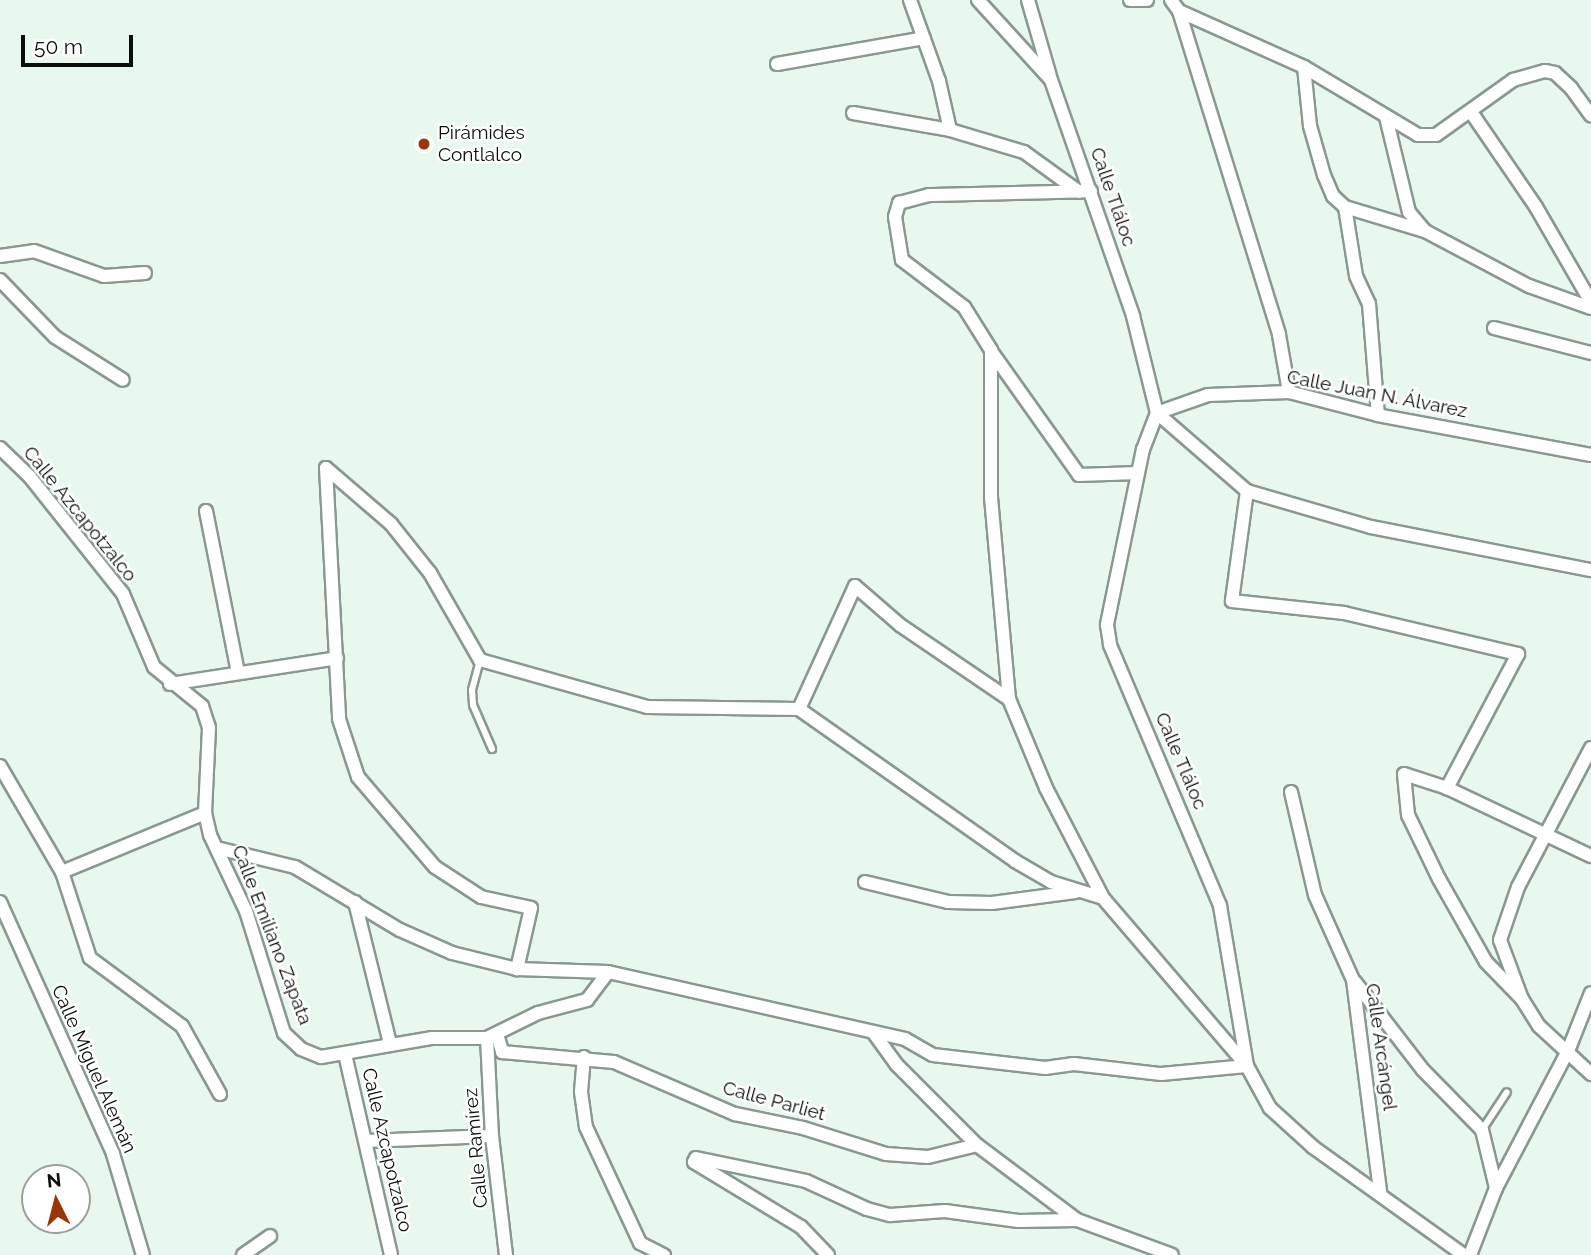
<!DOCTYPE html>
<html>
<head>
<meta charset="utf-8">
<style>
	body { margin:0 }
	#map { position:relative; width:1591px; height:1255px; overflow:hidden; background:#e8f8ef; font-family:Raleway,sans-serif }
	div>[style] { position:absolute }
	.roads { filter:drop-shadow(2px 0 #8a9891) drop-shadow(-2px 0 #8a9891) drop-shadow(0 2px #8a9891) drop-shadow(0 -2px #8a9891) }
	.service>* { height:6px; margin:-3px; padding:0 3px; transform-origin:3px; border-radius:3px; background:#fff }
	.minor>* { height:12px; margin:-6px; padding:0 6px; transform-origin:6px; border-radius:6px; background:#fff }
	.dots>* { width:19px; height:19px; translate:-50% -50%; box-sizing:border-box; border:4px solid #fff; border-radius:50% }
	span { translate:-50% -50%; white-space:nowrap; text-align:center; line-height:1.15; -webkit-text-stroke:5px #fff; paint-order:stroke }
	.poi-label { font-size:19px; color:#0a0f0d }
	.left { translate:0 -50%; text-align:left }
	.street-label { font-size:19px; color:#0a0f0d }
	.north { position:absolute; left:21px; top:1164px; width:70px; height:70px; box-sizing:border-box; background:#fff; border:2px solid #9d9f9e; border-radius:50%; rotate:354deg; font-size:19px; font-weight:700; line-height:28px; text-align:center; color:#0a0f0d }
	.north::after { content:''; display:block; margin:auto; width:24px; height:32px; background:#9a3505; clip-path:polygon(50% 0,100% 100%,50% 72%,0 100%) }
	.scale { position:absolute; left:21px; top:35px; width:112px; height:32px; box-sizing:border-box; border:4px solid #0a0f0d; border-top:0; padding-left:9px; font-size:21px; line-height:24px; white-space:nowrap; color:#0a0f0d; -webkit-text-stroke:5px #fff; paint-order:stroke }
</style>
</head>
<body>
<div id="map">
	<div class="roads">
		<div class="service">
			<div style="left:480px;top:660px;width:31px;rotate:105deg"></div>
			<div style="left:472px;top:690px;width:15px;rotate:86deg"></div>
			<div style="left:473px;top:705px;width:48px;rotate:66.6deg"></div>
			<div style="left:1482px;top:1130px;width:45px;rotate:-56.7deg"></div>
		</div>
		<div class="minor">
			<div style="left:910px;top:0;width:86px;rotate:70.3deg"></div>
			<div style="left:939px;top:81px;width:50px;rotate:77.3deg"></div>
			<div style="left:978px;top:0;width:108px;rotate:47.6deg"></div>
			<div style="left:1051px;top:80px;width:250px;rotate:70.8deg"></div>
			<div style="left:1133px;top:316px;width:100px;rotate:76.1deg"></div>
			<div style="left:1157px;top:413px;width:39px;rotate:111deg"></div>
			<div style="left:1143px;top:449px;width:180px;rotate:101.6deg"></div>
			<div style="left:1107px;top:625px;width:20px;rotate:81deg"></div>
			<div style="left:1110px;top:645px;width:283px;rotate:67.1deg"></div>
			<div style="left:1220px;top:906px;width:162px;rotate:80.4deg"></div>
			<div style="left:1028px;top:0;width:79px;rotate:73.9deg"></div>
			<div style="left:1130px;top:0;width:17px"></div>
			<div style="left:1171px;top:0;width:14px;rotate:54deg"></div>
			<div style="left:1179px;top:11px;width:339px;rotate:72.8deg"></div>
			<div style="left:1279px;top:335px;width:58px;rotate:80deg"></div>
			<div style="left:1179px;top:11px;width:137px;rotate:24.1deg"></div>
			<div style="left:1304px;top:67px;width:133px;rotate:30.8deg"></div>
			<div style="left:1418px;top:135px;width:18px"></div>
			<div style="left:1436px;top:135px;width:95px;rotate:-35.5deg"></div>
			<div style="left:1513px;top:80px;width:33px;rotate:-16deg"></div>
			<div style="left:1545px;top:71px;width:10px;rotate:11deg"></div>
			<div style="left:1555px;top:73px;width:22px;rotate:43deg"></div>
			<div style="left:1571px;top:88px;width:34px;rotate:54deg"></div>
			<div style="left:777px;top:64px;width:149px;rotate:-10deg"></div>
			<div style="left:1304px;top:67px;width:59px;rotate:84.2deg"></div>
			<div style="left:1310px;top:126px;width:51px;rotate:74.1deg"></div>
			<div style="left:1324px;top:175px;width:23px;rotate:67deg"></div>
			<div style="left:1333px;top:196px;width:16px;rotate:43deg"></div>
			<div style="left:1345px;top:207px;width:84px;rotate:16.7deg"></div>
			<div style="left:1425px;top:231px;width:118px;rotate:27.9deg"></div>
			<div style="left:1529px;top:286px;width:66px;rotate:19.5deg"></div>
			<div style="left:1471px;top:112px;width:115px;rotate:55.6deg"></div>
			<div style="left:1536px;top:207px;width:110px;rotate:59.9deg"></div>
			<div style="left:853px;top:113px;width:98px;rotate:9.9deg"></div>
			<div style="left:950px;top:130px;width:77px;rotate:16.6deg"></div>
			<div style="left:1024px;top:152px;width:68px;rotate:36deg"></div>
			<div style="left:1386px;top:117px;width:98px;rotate:76.4deg"></div>
			<div style="left:1409px;top:212px;width:25px;rotate:50deg"></div>
			<div style="left:1345px;top:207px;width:70px;rotate:80.9deg"></div>
			<div style="left:1356px;top:276px;width:31px;rotate:65deg"></div>
			<div style="left:1369px;top:304px;width:111px;rotate:85.4deg"></div>
			<div style="left:0;top:256px;width:34px;rotate:-8deg"></div>
			<div style="left:34px;top:251px;width:74px;rotate:19.7deg"></div>
			<div style="left:104px;top:276px;width:41px;rotate:-4.2deg"></div>
			<div style="left:0;top:280px;width:79px;rotate:46deg"></div>
			<div style="left:55px;top:337px;width:80px;rotate:32.3deg"></div>
			<div style="left:1494px;top:328px;width:100px;rotate:14.5deg"></div>
			<div style="left:991px;top:351px;width:152px;rotate:54.6deg"></div>
			<div style="left:1079px;top:475px;width:59px;rotate:-1.9deg"></div>
			<div style="left:0;top:448px;width:42px;rotate:44deg"></div>
			<div style="left:30px;top:477px;width:149px;rotate:51.5deg"></div>
			<div style="left:123px;top:594px;width:79px;rotate:67deg"></div>
			<div style="left:154px;top:667px;width:62px;rotate:39.1deg"></div>
			<div style="left:202px;top:706px;width:23px;rotate:72deg"></div>
			<div style="left:209px;top:728px;width:85px;rotate:92.7deg"></div>
			<div style="left:205px;top:813px;width:23px;rotate:77deg"></div>
			<div style="left:210px;top:835px;width:84px;rotate:64.7deg"></div>
			<div style="left:246px;top:911px;width:128px;rotate:72.7deg"></div>
			<div style="left:284px;top:1033px;width:23px;rotate:43deg"></div>
			<div style="left:301px;top:1049px;width:22px;rotate:22deg"></div>
			<div style="left:321px;top:1057px;width:113px;rotate:-9.7deg"></div>
			<div style="left:432px;top:1038px;width:55px"></div>
			<div style="left:487px;top:1038px;width:57px;rotate:-26.1deg"></div>
			<div style="left:538px;top:1013px;width:51px;rotate:-14.9deg"></div>
			<div style="left:587px;top:1000px;width:35px;rotate:-53deg"></div>
			<div style="left:1591px;top:455px;width:217px;rotate:-169.4deg"></div>
			<div style="left:1378px;top:415px;width:92px;rotate:-165.5deg"></div>
			<div style="left:1289px;top:392px;width:81px;rotate:177.9deg"></div>
			<div style="left:1208px;top:395px;width:54px;rotate:160.6deg"></div>
			<div style="left:1157px;top:413px;width:119px;rotate:40.9deg"></div>
			<div style="left:1247px;top:491px;width:129px;rotate:16.2deg"></div>
			<div style="left:1371px;top:527px;width:224px;rotate:11.1deg"></div>
			<div style="left:326px;top:468px;width:86px;rotate:40.7deg"></div>
			<div style="left:391px;top:524px;width:63px;rotate:51.5deg"></div>
			<div style="left:430px;top:573px;width:100px;rotate:60.1deg"></div>
			<div style="left:480px;top:660px;width:173px;rotate:15.7deg"></div>
			<div style="left:647px;top:707px;width:152px;rotate:0.8deg"></div>
			<div style="left:799px;top:709px;width:264px;rotate:35.1deg"></div>
			<div style="left:1015px;top:861px;width:42px;rotate:30.3deg"></div>
			<div style="left:1051px;top:882px;width:54px;rotate:17.1deg"></div>
			<div style="left:326px;top:468px;width:251px;rotate:87deg"></div>
			<div style="left:339px;top:719px;width:61px;rotate:71.9deg"></div>
			<div style="left:358px;top:777px;width:118px;rotate:49.5deg"></div>
			<div style="left:435px;top:867px;width:55px;rotate:33.1deg"></div>
			<div style="left:481px;top:897px;width:51px;rotate:12.4deg"></div>
			<div style="left:531px;top:908px;width:63px;rotate:102.9deg"></div>
			<div style="left:1247px;top:491px;width:111px;rotate:97.8deg"></div>
			<div style="left:1232px;top:601px;width:113px;rotate:6.1deg"></div>
			<div style="left:1344px;top:613px;width:179px;rotate:13.3deg"></div>
			<div style="left:1518px;top:654px;width:152px;rotate:117.9deg"></div>
			<div style="left:206px;top:511px;width:165px;rotate:78.8deg"></div>
			<div style="left:170px;top:684px;width:169px;rotate:-8.8deg"></div>
			<div style="left:1009px;top:699px;width:204px;rotate:-95.1deg"></div>
			<div style="left:991px;top:496px;width:146px;rotate:-90deg"></div>
			<div style="left:991px;top:350px;width:51px;rotate:-122.1deg"></div>
			<div style="left:964px;top:307px;width:78px;rotate:-142.8deg"></div>
			<div style="left:902px;top:260px;width:44px;rotate:-99.2deg"></div>
			<div style="left:895px;top:217px;width:15px;rotate:-74deg"></div>
			<div style="left:899px;top:203px;width:31px;rotate:-15deg"></div>
			<div style="left:929px;top:195px;width:162px;rotate:-1.4deg"></div>
			<div style="left:799px;top:709px;width:135px;rotate:-65.5deg"></div>
			<div style="left:855px;top:586px;width:60px;rotate:40.9deg"></div>
			<div style="left:900px;top:625px;width:132px;rotate:34.2deg"></div>
			<div style="left:1009px;top:699px;width:96px;rotate:67.4deg"></div>
			<div style="left:1046px;top:788px;width:124px;rotate:62.6deg"></div>
			<div style="left:1103px;top:898px;width:221px;rotate:49.4deg"></div>
			<div style="left:1247px;top:1066px;width:48px;rotate:61.3deg"></div>
			<div style="left:1270px;top:1108px;width:58px;rotate:42.2deg"></div>
			<div style="left:1313px;top:1147px;width:186px;rotate:35.6deg"></div>
			<div style="left:1591px;top:748px;width:157px;rotate:117.7deg"></div>
			<div style="left:1518px;top:887px;width:56px;rotate:108.8deg"></div>
			<div style="left:1500px;top:940px;width:63px;rotate:69.6deg"></div>
			<div style="left:1522px;top:999px;width:32px;rotate:58deg"></div>
			<div style="left:1539px;top:1026px;width:71px;rotate:42.7deg"></div>
			<div style="left:0;top:766px;width:123px;rotate:59.7deg"></div>
			<div style="left:62px;top:872px;width:90px;rotate:72deg"></div>
			<div style="left:90px;top:958px;width:114px;rotate:36.5deg"></div>
			<div style="left:182px;top:1026px;width:78px;rotate:60.8deg"></div>
			<div style="left:1291px;top:792px;width:106px;rotate:76.9deg"></div>
			<div style="left:1315px;top:895px;width:93px;rotate:65.9deg"></div>
			<div style="left:1353px;top:980px;width:214px;rotate:82.7deg"></div>
			<div style="left:221px;top:849px;width:76px;rotate:13.7deg"></div>
			<div style="left:295px;top:867px;width:122px;rotate:31deg"></div>
			<div style="left:400px;top:930px;width:57px;rotate:23.9deg"></div>
			<div style="left:452px;top:953px;width:67px;rotate:13.8deg"></div>
			<div style="left:517px;top:969px;width:91px;rotate:1.9deg"></div>
			<div style="left:608px;top:972px;width:304px;rotate:12.7deg"></div>
			<div style="left:905px;top:1039px;width:32px;rotate:30deg"></div>
			<div style="left:933px;top:1055px;width:113px;rotate:6.6deg"></div>
			<div style="left:1045px;top:1068px;width:29px;rotate:-8deg"></div>
			<div style="left:1074px;top:1064px;width:88px;rotate:6.6deg"></div>
			<div style="left:1161px;top:1074px;width:86px;rotate:-5.3deg"></div>
			<div style="left:62px;top:872px;width:155px;rotate:-22.4deg"></div>
			<div style="left:865px;top:882px;width:85px;rotate:13.5deg"></div>
			<div style="left:948px;top:902px;width:44px;rotate:1.3deg"></div>
			<div style="left:992px;top:903px;width:84px;rotate:-7.5deg"></div>
			<div style="left:0;top:902px;width:276px;rotate:65.8deg"></div>
			<div style="left:113px;top:1154px;width:105px;rotate:73.5deg"></div>
			<div style="left:355px;top:902px;width:145px;rotate:76.1deg"></div>
			<div style="left:1355px;top:982px;width:111px;rotate:52.3deg"></div>
			<div style="left:1423px;top:1070px;width:84px;rotate:45.5deg"></div>
			<div style="left:1482px;top:1130px;width:60px;rotate:76.4deg"></div>
			<div style="left:1522px;top:999px;width:52px;rotate:-134.2deg"></div>
			<div style="left:1486px;top:962px;width:95px;rotate:-119.5deg"></div>
			<div style="left:1439px;top:879px;width:71px;rotate:-115.8deg"></div>
			<div style="left:1408px;top:815px;width:41px;rotate:-95.6deg"></div>
			<div style="left:1404px;top:774px;width:45px;rotate:18deg"></div>
			<div style="left:1447px;top:788px;width:159px;rotate:25.3deg"></div>
			<div style="left:873px;top:1032px;width:41px;rotate:54deg"></div>
			<div style="left:897px;top:1065px;width:113px;rotate:45deg"></div>
			<div style="left:977px;top:1145px;width:125px;rotate:36.9deg"></div>
			<div style="left:1077px;top:1220px;width:101px;rotate:20.2deg"></div>
			<div style="left:497px;top:1034px;width:19px;rotate:74deg"></div>
			<div style="left:502px;top:1052px;width:112px;rotate:5.1deg"></div>
			<div style="left:614px;top:1062px;width:132px;rotate:23.3deg"></div>
			<div style="left:735px;top:1114px;width:69px;rotate:11.6deg"></div>
			<div style="left:803px;top:1128px;width:87px;rotate:17.4deg"></div>
			<div style="left:886px;top:1154px;width:42px;rotate:4.1deg"></div>
			<div style="left:928px;top:1157px;width:50px;rotate:-13.8deg"></div>
			<div style="left:487px;top:1038px;width:98px;rotate:87.1deg"></div>
			<div style="left:492px;top:1136px;width:120px;rotate:83.3deg"></div>
			<div style="left:345px;top:1054px;width:206px;rotate:77.1deg"></div>
			<div style="left:584px;top:1057px;width:35px;rotate:95deg"></div>
			<div style="left:581px;top:1092px;width:35px;rotate:82deg"></div>
			<div style="left:586px;top:1127px;width:128px;rotate:65deg"></div>
			<div style="left:640px;top:1243px;width:27px;rotate:27deg"></div>
			<div style="left:366px;top:1141px;width:126px;rotate:-2.3deg"></div>
			<div style="left:694px;top:1162px;width:4px;rotate:-63deg"></div>
			<div style="left:696px;top:1158px;width:112px;rotate:11.8deg"></div>
			<div style="left:806px;top:1181px;width:67px;rotate:24.7deg"></div>
			<div style="left:867px;top:1209px;width:24px;rotate:15deg"></div>
			<div style="left:890px;top:1215px;width:55px;rotate:-4.2deg"></div>
			<div style="left:945px;top:1211px;width:74px;rotate:7.8deg"></div>
			<div style="left:1018px;top:1221px;width:59px;rotate:-1deg"></div>
			<div style="left:694px;top:1162px;width:125px;rotate:31.3deg"></div>
			<div style="left:801px;top:1227px;width:39px;rotate:46deg"></div>
			<div style="left:243px;top:1255px;width:33px;rotate:-35deg"></div>
			<div style="left:1470px;top:1255px;width:72px;rotate:-68.8deg"></div>
			<div style="left:1496px;top:1188px;width:155px;rotate:-62.3deg"></div>
			<div style="left:1568px;top:1051px;width:62px;rotate:-68.4deg"></div>
		</div>
	</div>
	<div class="dots">
		<div style="left:424px;top:144px;background:#9a3505"></div>
	</div>
	<div class="poi-label">
		<span class="left" style="left:438px;top:144px">Pirámides<br>Contlalco</span>
	</div>
	<div class="street-label">
		<span style="left:1113px;top:197px;rotate:71deg">Calle Tláloc</span>
		<span style="left:1377px;top:394px;rotate:11deg">Calle Juan N. Álvarez</span>
		<span style="left:80px;top:514px;rotate:51deg">Calle Azcapotzalco</span>
		<span style="left:1181px;top:761px;rotate:67deg">Calle Tláloc</span>
		<span style="left:272px;top:935px;rotate:69deg">Calle Emiliano Zapata</span>
		<span style="left:1381px;top:1047px;rotate:82deg">Calle Arcángel</span>
		<span style="left:94px;top:1069px;rotate:66deg">Calle Miguel Alemán</span>
		<span style="left:774px;top:1101px;rotate:15deg">Calle Parliet</span>
		<span style="left:476px;top:1148px;rotate:-95deg">Calle Ramírez</span>
		<span style="left:387px;top:1150px;rotate:77deg">Calle Azcapotzalco</span>
	</div>
	<div class="north">N</div>
	<div class="scale">50 m</div>
</div>
</body>
</html>
